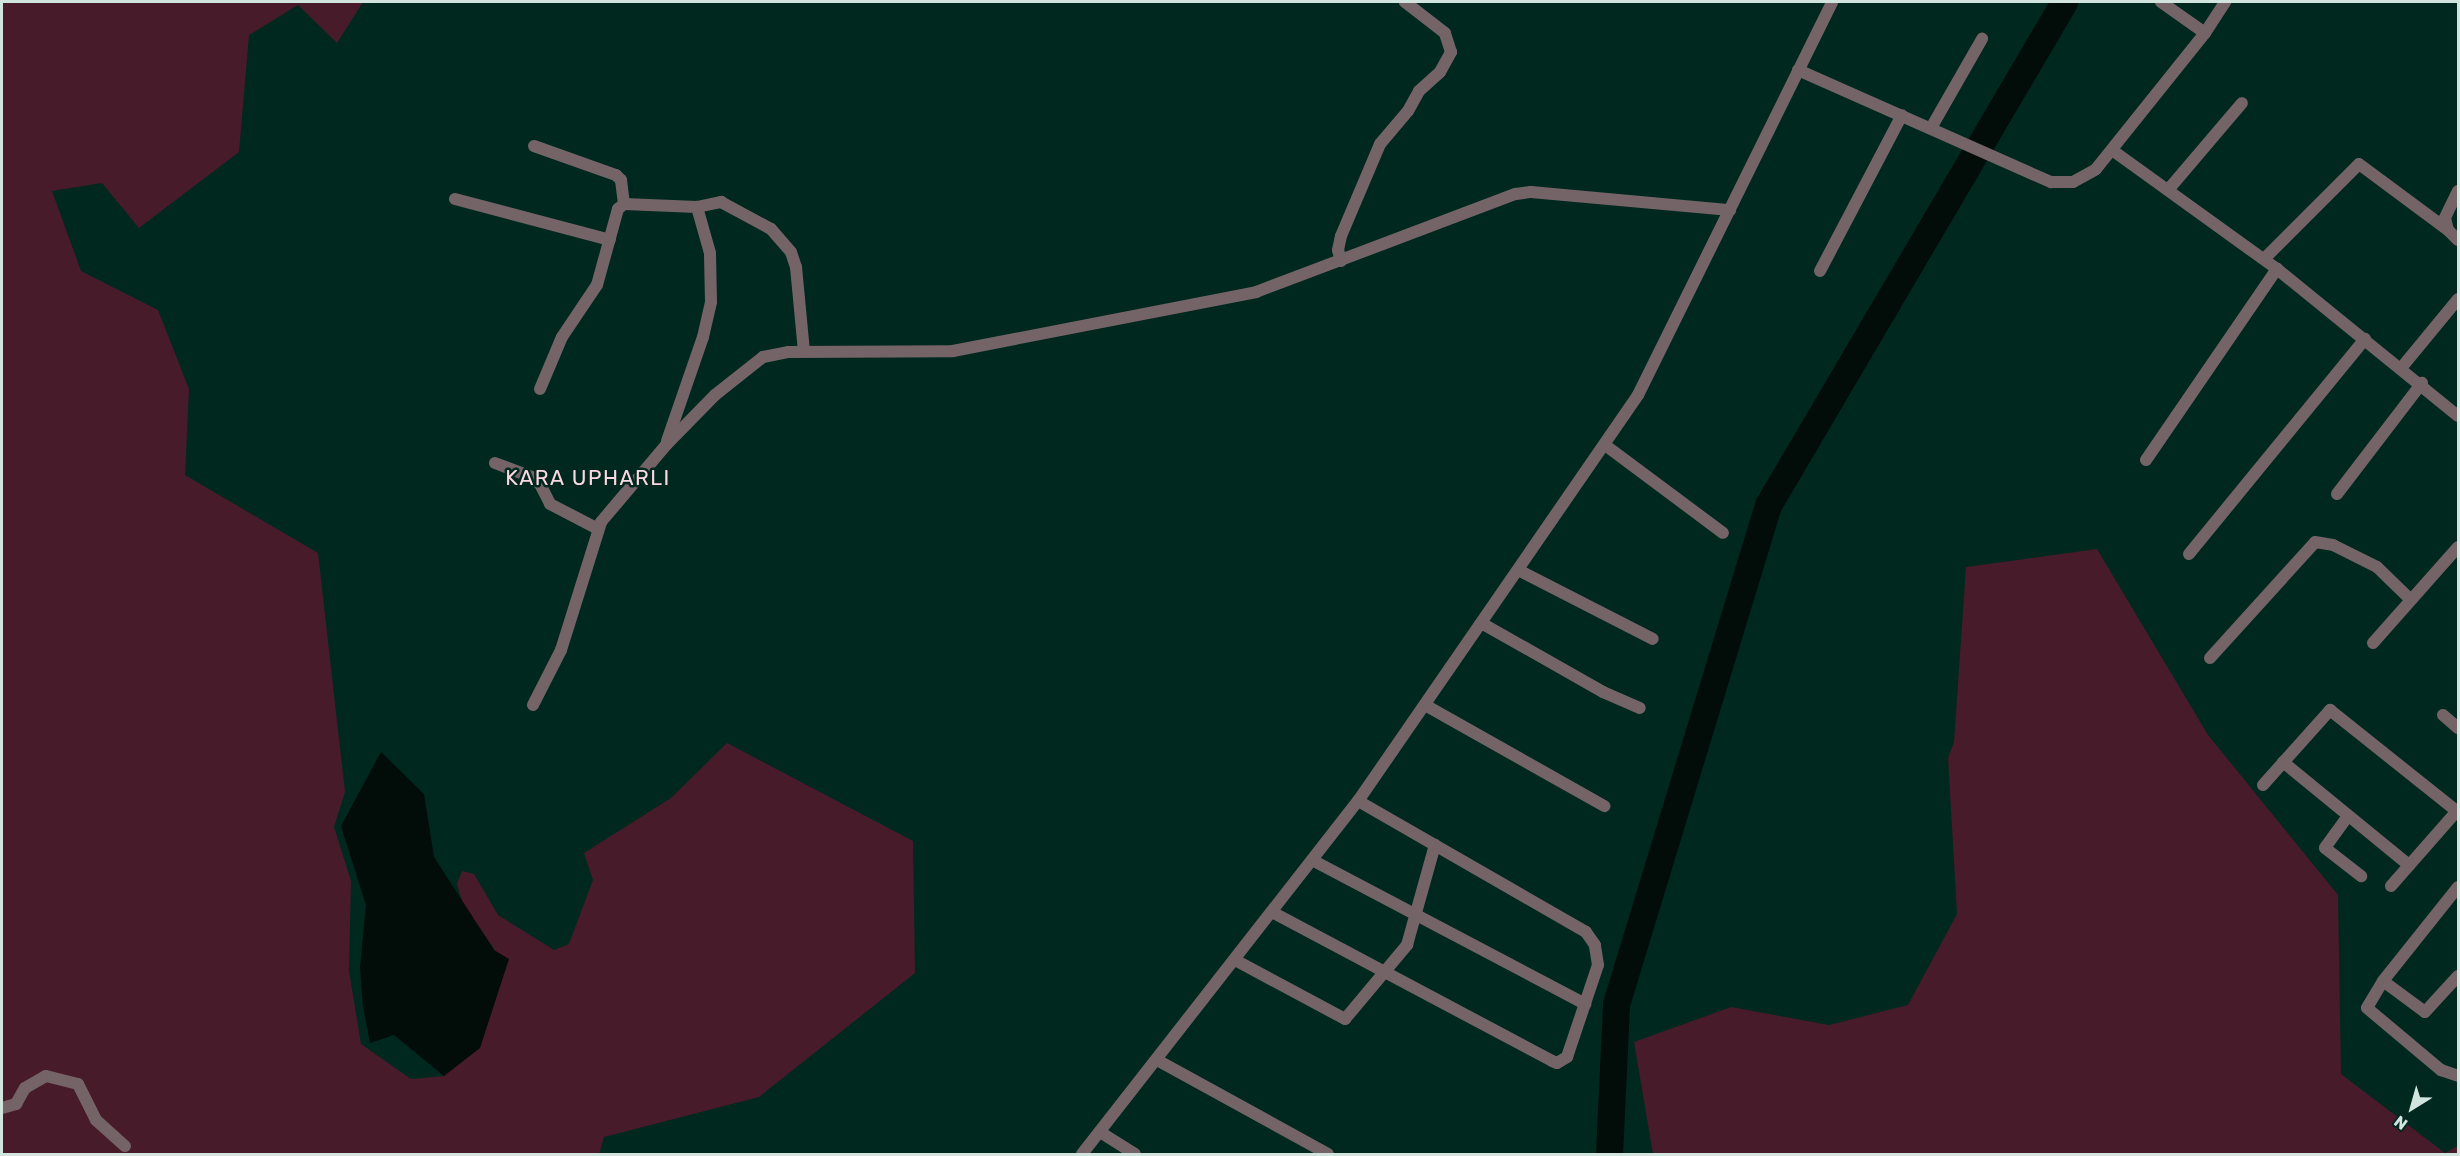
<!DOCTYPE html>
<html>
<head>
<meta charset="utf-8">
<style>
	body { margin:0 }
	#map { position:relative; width:2460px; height:1156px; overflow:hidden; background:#01281e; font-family:Rubik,sans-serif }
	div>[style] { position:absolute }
	.green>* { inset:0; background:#471b2a }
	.water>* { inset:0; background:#020c08 }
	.river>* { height:27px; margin:-13.5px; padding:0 13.5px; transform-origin:13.5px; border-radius:13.5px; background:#020c08 }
	.street>* { height:12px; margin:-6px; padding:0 6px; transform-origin:6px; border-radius:6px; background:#746468 }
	span { translate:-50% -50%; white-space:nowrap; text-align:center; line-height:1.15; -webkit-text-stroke:5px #01281e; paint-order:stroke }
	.quarter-label { font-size:21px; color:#fcd9e2; letter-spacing:1.5px }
	.frame { position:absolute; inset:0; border:3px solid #d1e5de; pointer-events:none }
	.north { position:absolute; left:2382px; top:1078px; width:60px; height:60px; -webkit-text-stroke:4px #01281e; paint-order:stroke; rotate:217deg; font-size:16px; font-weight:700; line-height:24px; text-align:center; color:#d1e5de }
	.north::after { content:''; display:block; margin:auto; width:21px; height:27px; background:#d1e5de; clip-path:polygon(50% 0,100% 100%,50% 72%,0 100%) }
</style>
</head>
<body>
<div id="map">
	<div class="green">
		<div style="clip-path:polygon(2px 2px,363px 2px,337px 43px,298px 5px,249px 35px,239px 152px,139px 228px,102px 183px,52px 191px,81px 271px,158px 310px,189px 389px,185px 475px,318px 553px,345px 792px,334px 827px,351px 881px,349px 971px,361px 1044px,411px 1079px,444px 1076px,495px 950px,463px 904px,457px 884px,462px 871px,474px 874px,498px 915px,554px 950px,569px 944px,593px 880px,584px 853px,671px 798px,727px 743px,913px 841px,915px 973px,759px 1097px,604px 1137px,599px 1154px,2px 1154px)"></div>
		<div style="clip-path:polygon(2097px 549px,2208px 735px,2338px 895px,2341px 1074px,2445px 1153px,2458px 1146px,2458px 1154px,1653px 1154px,1634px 1042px,1731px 1007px,1829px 1025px,1908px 1005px,1957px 914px,1948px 758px,1954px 742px,1966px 567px)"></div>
	</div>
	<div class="water">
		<div style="clip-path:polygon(381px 752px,424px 794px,434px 857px,494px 950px,509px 959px,480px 1048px,444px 1076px,394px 1035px,370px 1043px,363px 1007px,360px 968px,366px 905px,341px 826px)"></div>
	</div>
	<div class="river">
		<div style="left:1609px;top:1154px;width:150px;rotate:-87.3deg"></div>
		<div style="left:1616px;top:1004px;width:522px;rotate:-73.06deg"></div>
		<div style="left:1768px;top:505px;width:584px;rotate:-59.52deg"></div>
	</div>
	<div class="street">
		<div style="left:2205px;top:33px;width:37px;rotate:-57deg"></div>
		<div style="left:1798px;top:70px;width:277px;rotate:23.9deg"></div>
		<div style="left:2051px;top:182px;width:22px"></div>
		<div style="left:2073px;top:182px;width:26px;rotate:-29deg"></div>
		<div style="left:2096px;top:169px;width:174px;rotate:-51.3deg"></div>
		<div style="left:2205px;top:33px;width:54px;rotate:-144.8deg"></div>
		<div style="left:1931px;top:128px;width:103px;rotate:-60.2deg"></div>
		<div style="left:534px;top:146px;width:87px;rotate:19.5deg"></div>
		<div style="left:616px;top:175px;width:7px;rotate:45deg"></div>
		<div style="left:621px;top:180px;width:24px;rotate:83deg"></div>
		<div style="left:2112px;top:150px;width:203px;rotate:35.8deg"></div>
		<div style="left:2277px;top:269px;width:233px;rotate:39.1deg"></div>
		<div style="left:2168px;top:190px;width:114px;rotate:-49.6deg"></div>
		<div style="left:2458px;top:191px;width:30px;rotate:116deg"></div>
		<div style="left:2445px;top:218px;width:12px;rotate:76deg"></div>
		<div style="left:2448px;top:230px;width:14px;rotate:45deg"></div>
		<div style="left:455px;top:199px;width:160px;rotate:14.8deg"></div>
		<div style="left:2264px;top:259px;width:134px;rotate:-45deg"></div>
		<div style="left:2359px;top:164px;width:111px;rotate:36.6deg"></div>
		<div style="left:1341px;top:261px;width:11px;rotate:-105deg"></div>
		<div style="left:1338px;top:250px;width:14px;rotate:-78deg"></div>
		<div style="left:1341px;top:236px;width:100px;rotate:-67deg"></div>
		<div style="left:1380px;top:144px;width:43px;rotate:-49.7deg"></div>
		<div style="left:1408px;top:111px;width:23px;rotate:-61deg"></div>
		<div style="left:1419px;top:91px;width:28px;rotate:-42deg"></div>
		<div style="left:1440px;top:72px;width:23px;rotate:-61deg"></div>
		<div style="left:1451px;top:52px;width:20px;rotate:-108deg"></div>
		<div style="left:1445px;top:33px;width:51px;rotate:-142.2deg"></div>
		<div style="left:1820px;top:271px;width:176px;rotate:-62.3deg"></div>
		<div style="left:2402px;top:367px;width:88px;rotate:-50.5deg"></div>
		<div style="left:540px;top:389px;width:56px;rotate:-67.1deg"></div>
		<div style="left:562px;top:337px;width:63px;rotate:-56.1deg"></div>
		<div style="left:597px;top:285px;width:79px;rotate:-74.6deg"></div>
		<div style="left:618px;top:209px;width:8px;rotate:-40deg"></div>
		<div style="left:624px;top:204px;width:73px;rotate:2.4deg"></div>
		<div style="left:697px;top:207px;width:25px;rotate:-12deg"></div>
		<div style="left:721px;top:202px;width:57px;rotate:28.4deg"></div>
		<div style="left:771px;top:229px;width:30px;rotate:49deg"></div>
		<div style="left:791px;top:252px;width:16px;rotate:72deg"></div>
		<div style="left:796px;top:267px;width:84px;rotate:84.6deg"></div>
		<div style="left:667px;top:441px;width:110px;rotate:-70.9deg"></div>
		<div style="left:703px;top:337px;width:36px;rotate:-77deg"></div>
		<div style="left:711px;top:302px;width:49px;rotate:-91.2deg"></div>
		<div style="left:710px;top:253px;width:48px;rotate:-105.8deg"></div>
		<div style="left:1605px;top:445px;width:147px;rotate:36.7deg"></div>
		<div style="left:2146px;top:460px;width:232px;rotate:-55.6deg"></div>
		<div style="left:495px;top:463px;width:39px;rotate:21deg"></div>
		<div style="left:531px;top:477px;width:11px;rotate:38deg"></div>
		<div style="left:540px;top:484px;width:22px;rotate:63deg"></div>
		<div style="left:550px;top:504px;width:54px;rotate:27.5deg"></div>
		<div style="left:2337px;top:494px;width:140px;rotate:-52.6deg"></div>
		<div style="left:2189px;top:554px;width:278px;rotate:-50.7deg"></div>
		<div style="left:1520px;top:571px;width:149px;rotate:27.1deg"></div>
		<div style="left:1483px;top:624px;width:138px;rotate:29.5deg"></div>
		<div style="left:1603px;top:692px;width:40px;rotate:23.4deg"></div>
		<div style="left:2373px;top:643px;width:128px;rotate:-48.5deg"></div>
		<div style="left:2210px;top:658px;width:156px;rotate:-47.8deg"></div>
		<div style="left:2315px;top:542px;width:18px;rotate:9deg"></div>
		<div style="left:2333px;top:545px;width:49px;rotate:26.6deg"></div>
		<div style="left:2377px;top:567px;width:47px;rotate:44.1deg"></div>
		<div style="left:533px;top:705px;width:62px;rotate:-63deg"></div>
		<div style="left:561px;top:650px;width:134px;rotate:-72.6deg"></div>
		<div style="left:601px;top:522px;width:101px;rotate:-49.8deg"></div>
		<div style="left:666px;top:445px;width:70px;rotate:-45.6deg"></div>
		<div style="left:715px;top:395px;width:61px;rotate:-38.4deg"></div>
		<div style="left:763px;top:357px;width:25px;rotate:-11deg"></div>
		<div style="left:788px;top:352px;width:165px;rotate:-0.3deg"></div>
		<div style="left:953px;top:351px;width:309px;rotate:-11deg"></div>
		<div style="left:1256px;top:292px;width:278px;rotate:-20.7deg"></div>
		<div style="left:1516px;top:194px;width:15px;rotate:-8deg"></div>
		<div style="left:1531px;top:192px;width:200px;rotate:5.2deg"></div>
		<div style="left:1425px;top:705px;width:206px;rotate:29.4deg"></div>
		<div style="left:2443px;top:715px;width:20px;rotate:41deg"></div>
		<div style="left:2283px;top:762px;width:163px;rotate:39.3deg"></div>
		<div style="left:2263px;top:785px;width:101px;rotate:-48.2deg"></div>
		<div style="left:2330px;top:710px;width:164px;rotate:38.6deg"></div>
		<div style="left:2348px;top:816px;width:39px;rotate:126deg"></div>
		<div style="left:2325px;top:848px;width:46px;rotate:37.9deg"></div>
		<div style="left:1312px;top:860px;width:309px;rotate:27.8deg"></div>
		<div style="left:2391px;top:886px;width:100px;rotate:-48.7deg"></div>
		<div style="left:2458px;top:887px;width:120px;rotate:128.6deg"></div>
		<div style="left:2383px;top:981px;width:31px;rotate:121deg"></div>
		<div style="left:2367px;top:1008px;width:97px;rotate:40deg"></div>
		<div style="left:2441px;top:1070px;width:18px;rotate:19deg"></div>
		<div style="left:1272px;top:912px;width:317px;rotate:28deg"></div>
		<div style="left:1552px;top:1061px;width:5px;rotate:22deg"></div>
		<div style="left:1557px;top:1063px;width:12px;rotate:-31deg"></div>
		<div style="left:1567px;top:1057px;width:97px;rotate:-71.4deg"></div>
		<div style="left:1598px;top:965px;width:20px;rotate:-99deg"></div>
		<div style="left:1595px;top:945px;width:16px;rotate:-125deg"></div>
		<div style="left:1586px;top:932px;width:263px;rotate:-150.1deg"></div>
		<div style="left:1235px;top:960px;width:125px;rotate:28.2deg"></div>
		<div style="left:1345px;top:1019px;width:97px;rotate:-50deg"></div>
		<div style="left:1407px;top:945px;width:104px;rotate:-74.4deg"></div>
		<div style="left:2383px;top:981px;width:52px;rotate:36.4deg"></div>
		<div style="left:2425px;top:1012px;width:49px;rotate:-47.5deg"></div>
		<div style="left:1157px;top:1060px;width:195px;rotate:28.8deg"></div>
		<div style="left:2px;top:1108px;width:15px;rotate:-16deg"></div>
		<div style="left:16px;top:1104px;width:18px;rotate:-61deg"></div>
		<div style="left:25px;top:1088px;width:24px;rotate:-30deg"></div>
		<div style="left:46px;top:1076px;width:33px;rotate:14deg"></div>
		<div style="left:78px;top:1084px;width:40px;rotate:63.4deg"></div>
		<div style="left:96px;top:1120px;width:39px;rotate:42deg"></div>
		<div style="left:1100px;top:1132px;width:41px;rotate:32.2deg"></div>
		<div style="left:1082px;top:1154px;width:448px;rotate:-52deg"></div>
		<div style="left:1358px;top:801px;width:493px;rotate:-55.4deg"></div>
		<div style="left:1638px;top:395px;width:438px;rotate:-63.7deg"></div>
	</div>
	<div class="quarter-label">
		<span style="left:588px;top:478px">KARA UPHARLI</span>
	</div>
	<div class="frame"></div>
	<div class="north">N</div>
</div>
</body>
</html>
